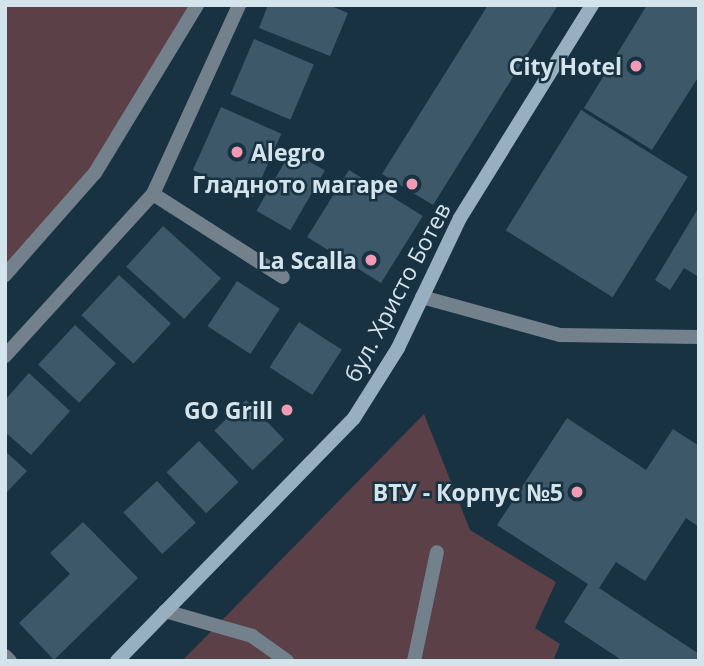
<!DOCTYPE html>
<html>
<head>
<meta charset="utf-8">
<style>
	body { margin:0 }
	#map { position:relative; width:704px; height:666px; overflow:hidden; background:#183241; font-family:"Open Sans",sans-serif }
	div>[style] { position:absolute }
	.green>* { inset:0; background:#5b4048 }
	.building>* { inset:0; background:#3d5869; transform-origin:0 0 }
	.service>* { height:14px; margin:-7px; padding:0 7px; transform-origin:7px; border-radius:7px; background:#72818b }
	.pedestrian>* { height:14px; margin:-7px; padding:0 7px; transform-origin:7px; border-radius:7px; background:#72818b }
	.minor>* { height:14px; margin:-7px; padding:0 7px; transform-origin:7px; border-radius:7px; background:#72818b }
	.secondary>* { height:14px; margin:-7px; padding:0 7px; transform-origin:7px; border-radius:7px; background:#97afbf }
	.dots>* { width:19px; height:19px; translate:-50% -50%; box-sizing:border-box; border:4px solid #183241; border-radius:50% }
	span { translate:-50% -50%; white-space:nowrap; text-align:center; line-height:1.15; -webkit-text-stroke:5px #183241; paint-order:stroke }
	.poi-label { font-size:23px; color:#d4e4ed; font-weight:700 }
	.right { translate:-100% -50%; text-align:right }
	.left { translate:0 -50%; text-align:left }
	.street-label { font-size:23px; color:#d4e4ed }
	.frame { position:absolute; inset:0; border:7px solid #d4e4ed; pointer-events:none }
</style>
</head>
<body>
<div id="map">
	<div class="green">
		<div style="clip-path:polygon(5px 5px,197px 5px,95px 173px,5px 275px)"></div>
		<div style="clip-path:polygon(424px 414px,470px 530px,556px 582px,535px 628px,560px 644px,553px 661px,182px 661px)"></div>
	</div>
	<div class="building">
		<div style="clip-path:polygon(268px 5px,329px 5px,348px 13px,330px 56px,259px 28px)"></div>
		<div style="clip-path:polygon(488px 5px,558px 5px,433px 205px,382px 174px)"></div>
		<div style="clip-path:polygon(647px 5px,699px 5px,699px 76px,652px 150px,584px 108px)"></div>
		<div style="left:254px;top:39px;width:65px;height:60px;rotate:23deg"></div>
		<div style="left:221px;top:107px;width:66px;height:69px;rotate:24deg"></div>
		<div style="left:581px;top:110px;width:126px;height:142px;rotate:32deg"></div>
		<div style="left:291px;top:151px;width:39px;height:69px;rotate:30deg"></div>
		<div style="left:349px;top:170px;width:87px;height:79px;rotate:32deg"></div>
		<div style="clip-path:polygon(699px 207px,699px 277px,684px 268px,670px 290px,655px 280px)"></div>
		<div style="left:163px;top:226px;width:78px;height:55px;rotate:42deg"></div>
		<div style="left:119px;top:275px;width:71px;height:55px;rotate:43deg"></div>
		<div style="left:237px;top:281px;width:51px;height:54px;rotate:33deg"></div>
		<div style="left:299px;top:322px;width:51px;height:54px;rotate:33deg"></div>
		<div style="left:75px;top:325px;width:56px;height:54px;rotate:43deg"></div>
		<div style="clip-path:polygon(29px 373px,70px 411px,31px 455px,5px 432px,5px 400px)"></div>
		<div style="left:246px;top:400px;width:55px;height:44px;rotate:46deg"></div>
		<div style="clip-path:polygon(567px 418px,646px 470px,673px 429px,699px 446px,699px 527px,686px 518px,645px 581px,616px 562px,599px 588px,699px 654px,699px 661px,623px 661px,564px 622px,588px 584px,497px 525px)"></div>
		<div style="left:199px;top:441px;width:57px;height:45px;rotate:46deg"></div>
		<div style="clip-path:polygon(5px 451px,27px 471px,5px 494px)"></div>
		<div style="left:157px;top:481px;width:57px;height:46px;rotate:47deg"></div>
		<div style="clip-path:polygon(83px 522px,138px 578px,54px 660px,19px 623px,70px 574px,50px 553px)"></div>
	</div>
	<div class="service">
		<div style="left:165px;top:611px;width:91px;rotate:16deg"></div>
		<div style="left:252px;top:636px;width:43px;rotate:35.5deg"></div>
		<div style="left:414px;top:661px;width:111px;rotate:-78.1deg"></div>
	</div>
	<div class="pedestrian">
		<div style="left:153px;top:194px;width:154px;rotate:32.6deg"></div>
	</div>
	<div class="minor">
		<div style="left:5px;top:275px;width:136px;rotate:-48.6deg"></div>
		<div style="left:95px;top:173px;width:197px;rotate:-58.7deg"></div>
		<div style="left:422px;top:297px;width:143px;rotate:15.4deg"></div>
		<div style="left:560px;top:335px;width:139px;rotate:0.8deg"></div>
		<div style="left:5px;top:356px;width:219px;rotate:-47.6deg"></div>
		<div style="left:153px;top:194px;width:208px;rotate:-65.5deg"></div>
		<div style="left:5px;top:656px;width:7px;rotate:45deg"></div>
	</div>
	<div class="secondary">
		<div style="left:117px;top:661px;width:339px;rotate:-45.7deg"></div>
		<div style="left:354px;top:418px;width:83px;rotate:-57.8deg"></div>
		<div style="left:398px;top:348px;width:144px;rotate:-64.5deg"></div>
		<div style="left:460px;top:218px;width:251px;rotate:-58.2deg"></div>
	</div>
	<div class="dots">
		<div style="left:636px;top:66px;background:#f19ab3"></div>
		<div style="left:237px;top:152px;background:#f19ab3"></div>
		<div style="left:412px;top:184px;background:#f19ab3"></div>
		<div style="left:371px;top:260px;background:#f19ab3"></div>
		<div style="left:287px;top:410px;background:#f19ab3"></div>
		<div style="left:577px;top:492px;background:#f19ab3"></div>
	</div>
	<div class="poi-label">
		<span class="right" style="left:622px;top:66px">City Hotel</span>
		<span class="left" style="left:251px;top:152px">Аlegro</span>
		<span class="right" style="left:398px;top:184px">Гладното магаре</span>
		<span class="right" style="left:357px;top:260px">La Scalla</span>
		<span class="right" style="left:273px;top:410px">GO Grill</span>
		<span class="right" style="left:563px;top:492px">ВТУ - Корпус №5</span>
	</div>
	<div class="street-label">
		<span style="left:397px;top:292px;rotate:-62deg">бул. Христо Ботев</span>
	</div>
	<div class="frame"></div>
</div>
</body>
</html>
